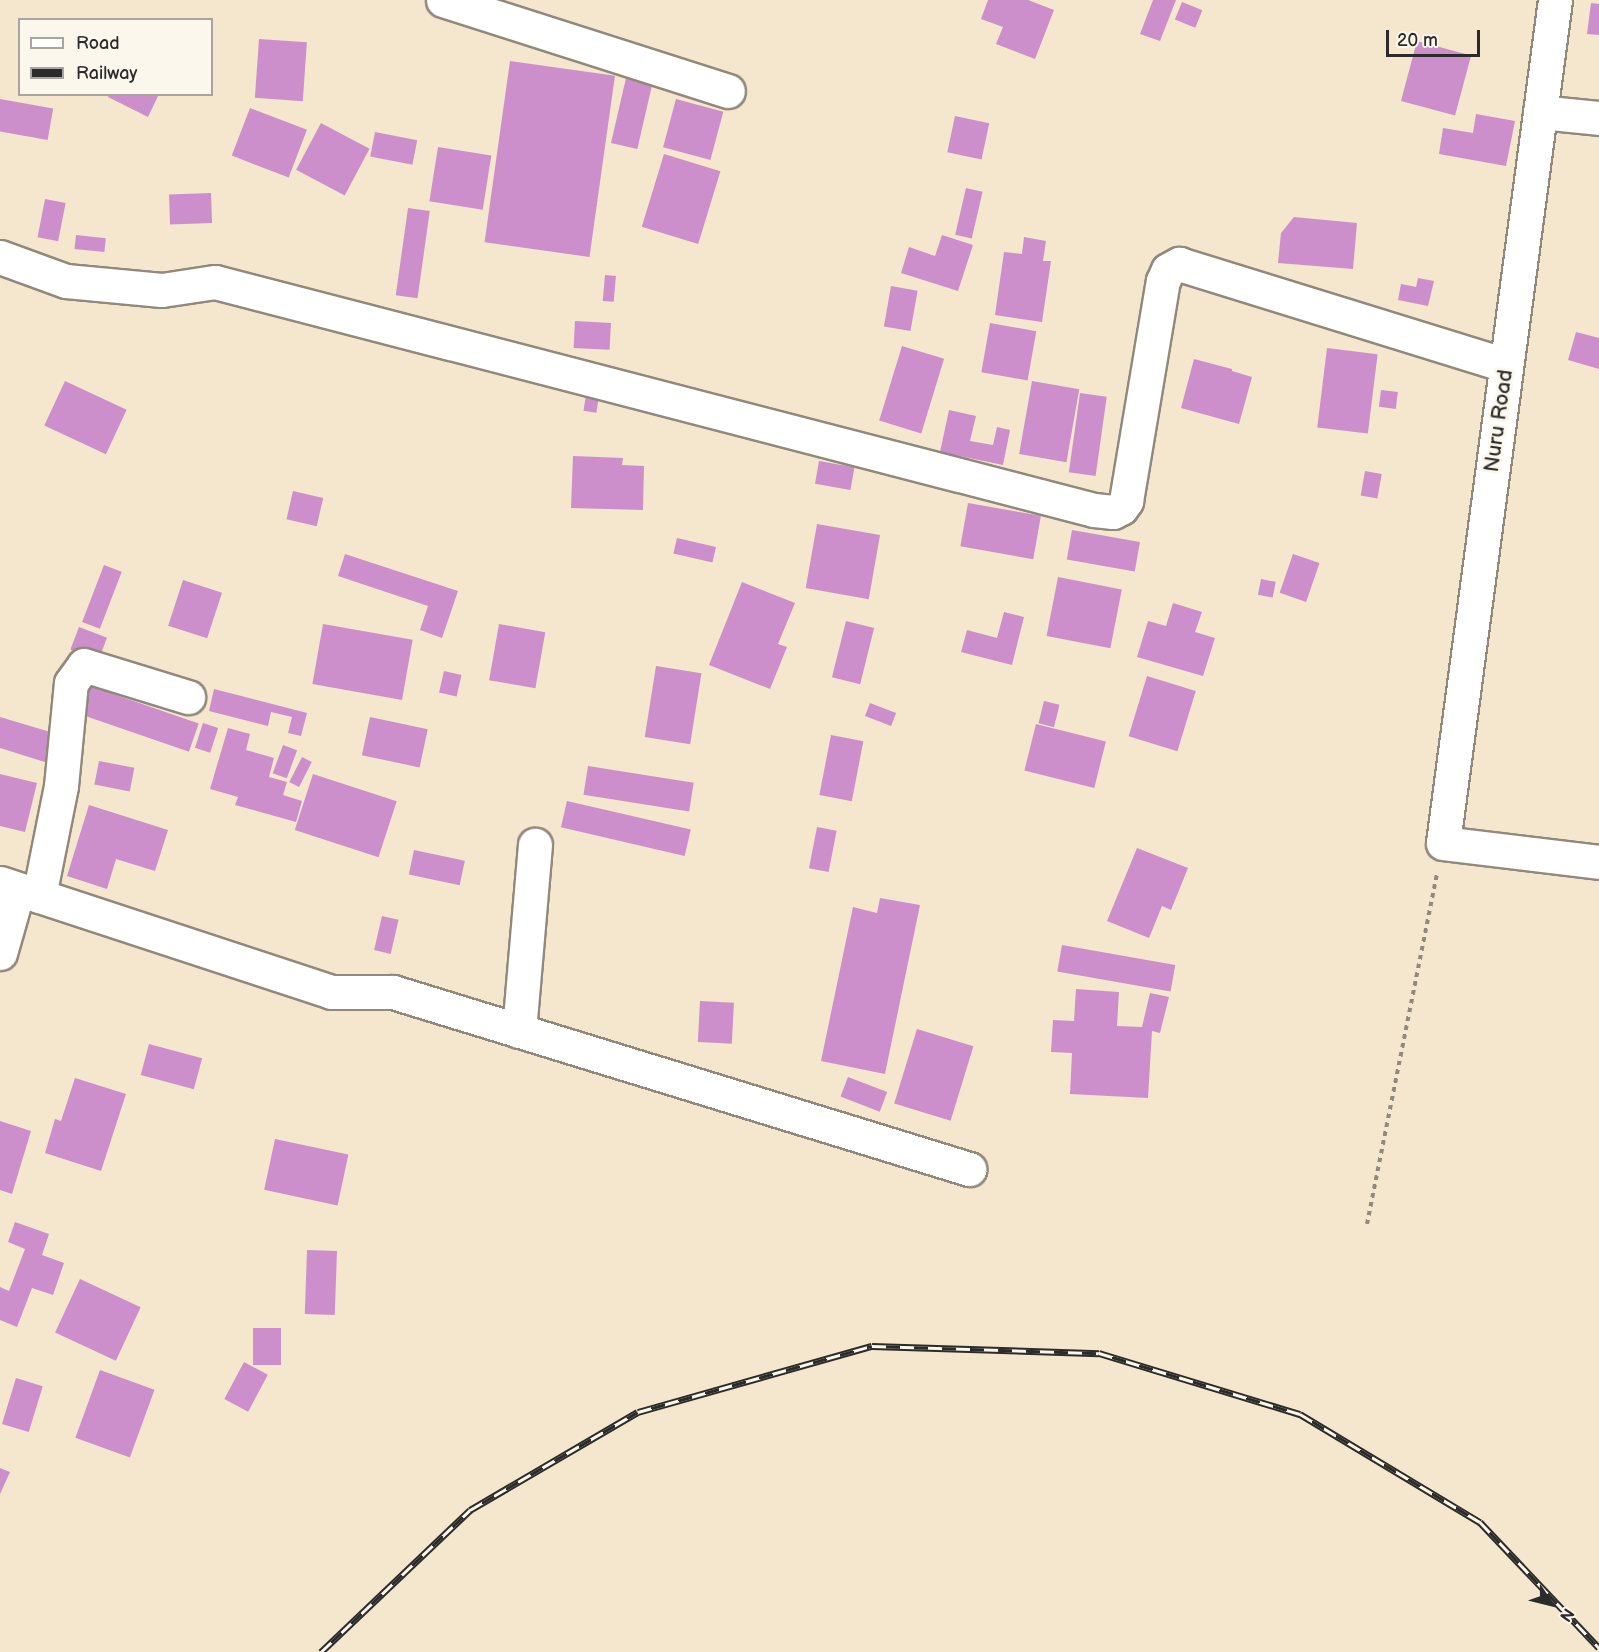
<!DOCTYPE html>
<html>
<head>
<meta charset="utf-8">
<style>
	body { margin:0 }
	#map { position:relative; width:1599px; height:1652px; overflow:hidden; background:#f4e7ce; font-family:"Balsamiq Sans",sans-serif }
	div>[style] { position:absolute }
	.building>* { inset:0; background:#cc8fcc; transform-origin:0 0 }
	.path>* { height:4px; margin-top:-2px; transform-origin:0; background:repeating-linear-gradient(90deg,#90897c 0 4.5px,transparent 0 9px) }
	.roads { filter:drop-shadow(2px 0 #90897c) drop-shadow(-2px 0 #90897c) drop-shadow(0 2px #90897c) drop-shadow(0 -2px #90897c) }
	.minor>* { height:33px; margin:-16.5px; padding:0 16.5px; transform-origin:16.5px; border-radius:16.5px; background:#fff }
	.rail>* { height:7px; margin-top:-3.5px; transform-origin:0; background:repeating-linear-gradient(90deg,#fbf7ec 0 14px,#2b2b2b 0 28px); box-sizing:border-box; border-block:2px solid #2b2b2b }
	span { translate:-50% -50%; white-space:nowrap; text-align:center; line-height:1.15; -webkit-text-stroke:6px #fbf7ec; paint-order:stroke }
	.street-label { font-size:21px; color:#2b2b2b }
	.legend { position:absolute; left:18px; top:18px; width:195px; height:78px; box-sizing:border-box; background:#fbf7ec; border:2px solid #a8a59f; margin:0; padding:8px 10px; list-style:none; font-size:18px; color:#2b2b2b }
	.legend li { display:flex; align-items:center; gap:12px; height:30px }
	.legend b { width:30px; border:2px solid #a8a59f }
	.north { position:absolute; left:1521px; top:1574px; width:60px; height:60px; -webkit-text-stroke:4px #fbf7ec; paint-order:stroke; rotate:125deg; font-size:16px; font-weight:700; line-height:24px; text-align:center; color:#2b2b2b }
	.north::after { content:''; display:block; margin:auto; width:21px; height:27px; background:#2b2b2b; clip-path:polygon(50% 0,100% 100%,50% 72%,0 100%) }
	.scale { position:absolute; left:1386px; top:30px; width:94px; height:27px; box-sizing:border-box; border:3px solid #2b2b2b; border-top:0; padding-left:8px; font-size:18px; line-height:21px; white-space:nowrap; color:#2b2b2b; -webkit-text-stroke:4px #fbf7ec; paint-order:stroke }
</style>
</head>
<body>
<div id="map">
	<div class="building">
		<div style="clip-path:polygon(988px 0,1028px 0,1054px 10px,1035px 59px,996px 44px,1003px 27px,981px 19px)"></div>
		<div style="clip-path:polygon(1153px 0,1176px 0,1160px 41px,1140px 34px)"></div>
		<div style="left:1182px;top:2px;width:22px;height:19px;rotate:22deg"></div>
		<div style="clip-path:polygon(1591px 3px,1599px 4px,1599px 35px,1587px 34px)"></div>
		<div style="left:259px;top:39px;width:48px;height:59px;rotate:4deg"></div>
		<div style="left:1417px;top:41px;width:56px;height:62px;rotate:15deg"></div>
		<div style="left:510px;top:61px;width:106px;height:183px;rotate:8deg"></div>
		<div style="left:629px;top:65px;width:27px;height:80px;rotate:13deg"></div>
		<div style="clip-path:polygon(109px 94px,159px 94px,148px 117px,108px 97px)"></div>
		<div style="left:0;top:99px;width:54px;height:32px;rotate:10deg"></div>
		<div style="left:676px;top:99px;width:49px;height:50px;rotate:15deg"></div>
		<div style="left:250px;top:108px;width:61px;height:51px;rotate:21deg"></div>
		<div style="clip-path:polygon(1476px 114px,1515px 121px,1506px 166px,1439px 154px,1443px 128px,1473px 133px)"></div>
		<div style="left:955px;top:116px;width:35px;height:37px;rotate:12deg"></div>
		<div style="left:321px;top:123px;width:55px;height:53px;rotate:28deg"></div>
		<div style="left:375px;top:132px;width:43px;height:25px;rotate:11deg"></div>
		<div style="left:438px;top:147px;width:54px;height:55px;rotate:9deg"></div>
		<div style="left:664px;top:154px;width:59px;height:76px;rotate:17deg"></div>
		<div style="left:966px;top:188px;width:17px;height:48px;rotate:13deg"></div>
		<div style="left:211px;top:193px;width:30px;height:42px;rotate:88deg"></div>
		<div style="left:45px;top:199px;width:21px;height:39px;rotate:11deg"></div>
		<div style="left:408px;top:208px;width:22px;height:88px;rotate:8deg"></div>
		<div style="clip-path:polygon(1294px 217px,1357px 223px,1353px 269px,1278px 263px,1281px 233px)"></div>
		<div style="left:76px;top:235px;width:30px;height:14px;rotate:6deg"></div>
		<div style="clip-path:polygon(942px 235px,973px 245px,958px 291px,901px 273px,909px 247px,935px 256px)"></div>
		<div style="clip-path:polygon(1024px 237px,1046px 241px,1043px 261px,1051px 261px,1042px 322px,995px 315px,1004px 252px,1022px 254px)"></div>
		<div style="left:605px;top:275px;width:11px;height:26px;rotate:5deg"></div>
		<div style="clip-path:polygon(1418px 278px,1434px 281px,1428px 306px,1398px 300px,1401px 284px,1416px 287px)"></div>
		<div style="left:891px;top:286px;width:27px;height:41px;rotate:10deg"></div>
		<div style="left:575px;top:321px;width:36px;height:27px;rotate:3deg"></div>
		<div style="left:990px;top:323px;width:47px;height:50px;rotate:10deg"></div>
		<div style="clip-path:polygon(1576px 332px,1599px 338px,1599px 369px,1568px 360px)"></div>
		<div style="left:902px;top:346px;width:44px;height:78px;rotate:17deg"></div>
		<div style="left:1327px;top:348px;width:51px;height:80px;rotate:7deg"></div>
		<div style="clip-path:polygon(1194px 359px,1232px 369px,1232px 371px,1252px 377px,1239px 424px,1181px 408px)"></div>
		<div style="left:65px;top:381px;width:68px;height:49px;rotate:25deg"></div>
		<div style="left:1032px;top:381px;width:48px;height:74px;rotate:10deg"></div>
		<div style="left:1381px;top:390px;width:17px;height:17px;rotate:7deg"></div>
		<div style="left:1080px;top:393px;width:27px;height:80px;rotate:8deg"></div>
		<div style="left:586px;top:395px;width:13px;height:16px;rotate:9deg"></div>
		<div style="clip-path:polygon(949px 410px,976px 416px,970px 441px,993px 445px,997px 427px,1010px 430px,1003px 465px,940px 452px)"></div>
		<div style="clip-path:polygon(573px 456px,623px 458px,622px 465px,644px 466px,643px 510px,571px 508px)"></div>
		<div style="left:819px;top:461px;width:36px;height:23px;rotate:10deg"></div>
		<div style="left:1365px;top:471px;width:17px;height:25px;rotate:10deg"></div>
		<div style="left:293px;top:491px;width:31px;height:29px;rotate:13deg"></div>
		<div style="left:968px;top:503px;width:74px;height:44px;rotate:10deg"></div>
		<div style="left:817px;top:524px;width:64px;height:65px;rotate:10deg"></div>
		<div style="left:1072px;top:530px;width:69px;height:30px;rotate:10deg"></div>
		<div style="left:677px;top:538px;width:40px;height:16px;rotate:13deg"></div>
		<div style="clip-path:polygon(345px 554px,458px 591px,442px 638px,420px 630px,428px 606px,338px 576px)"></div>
		<div style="left:1293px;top:554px;width:28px;height:41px;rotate:19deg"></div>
		<div style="left:104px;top:565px;width:19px;height:61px;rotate:21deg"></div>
		<div style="left:1058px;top:577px;width:65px;height:60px;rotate:11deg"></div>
		<div style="left:1261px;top:579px;width:15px;height:16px;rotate:11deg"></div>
		<div style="left:183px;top:580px;width:41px;height:48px;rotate:18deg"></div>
		<div style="clip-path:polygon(742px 582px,795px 603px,778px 644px,787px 647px,770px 689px,709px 665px)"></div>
		<div style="clip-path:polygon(1173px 603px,1202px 612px,1195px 632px,1215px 638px,1203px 676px,1137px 657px,1148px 621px,1166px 626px)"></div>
		<div style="clip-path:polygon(1004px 612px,1024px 617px,1012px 665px,961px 652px,967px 630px,997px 638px)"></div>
		<div style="left:846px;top:621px;width:29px;height:58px;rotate:14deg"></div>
		<div style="left:323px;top:624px;width:91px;height:61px;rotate:10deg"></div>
		<div style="left:499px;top:624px;width:47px;height:57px;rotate:10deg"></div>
		<div style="left:79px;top:627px;width:30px;height:24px;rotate:21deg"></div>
		<div style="left:656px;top:666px;width:46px;height:72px;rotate:9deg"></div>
		<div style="left:444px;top:671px;width:18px;height:22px;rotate:13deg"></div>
		<div style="left:1147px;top:676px;width:51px;height:63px;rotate:17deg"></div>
		<div style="left:90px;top:686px;width:115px;height:30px;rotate:19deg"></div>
		<div style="clip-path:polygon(214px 689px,307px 713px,301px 736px,288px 733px,292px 717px,271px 712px,268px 726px,209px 711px)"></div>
		<div style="left:1044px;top:701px;width:16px;height:23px;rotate:14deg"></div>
		<div style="left:870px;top:703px;width:28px;height:14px;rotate:21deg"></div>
		<div style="clip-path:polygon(0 717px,57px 734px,48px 763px,0 748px)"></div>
		<div style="left:370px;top:717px;width:59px;height:39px;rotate:12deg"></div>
		<div style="left:203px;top:723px;width:16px;height:26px;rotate:18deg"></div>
		<div style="left:1036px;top:724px;width:72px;height:48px;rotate:14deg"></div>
		<div style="clip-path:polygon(228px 728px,250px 734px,246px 750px,274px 758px,269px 777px,287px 782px,283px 795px,302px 801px,296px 822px,235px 805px,238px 797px,210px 789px)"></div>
		<div style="left:831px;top:735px;width:33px;height:61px;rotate:11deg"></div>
		<div style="left:283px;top:745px;width:15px;height:30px;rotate:20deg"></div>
		<div style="left:302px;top:757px;width:11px;height:28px;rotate:27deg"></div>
		<div style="left:99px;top:761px;width:36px;height:24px;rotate:11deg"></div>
		<div style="left:588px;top:766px;width:107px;height:29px;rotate:9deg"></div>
		<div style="clip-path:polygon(0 774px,37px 783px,25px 832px,0 826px)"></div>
		<div style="left:313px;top:774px;width:88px;height:59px;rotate:18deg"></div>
		<div style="left:567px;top:801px;width:127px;height:27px;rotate:13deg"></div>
		<div style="clip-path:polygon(89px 805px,168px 830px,155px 871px,116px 859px,107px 889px,67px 876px)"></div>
		<div style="left:817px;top:827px;width:20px;height:42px;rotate:11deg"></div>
		<div style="clip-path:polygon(1137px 848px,1188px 868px,1171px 910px,1162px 906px,1149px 938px,1107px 921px)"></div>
		<div style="left:414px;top:850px;width:52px;height:25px;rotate:12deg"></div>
		<div style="clip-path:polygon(880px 898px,920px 905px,885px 1074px,821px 1061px,853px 907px,877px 913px)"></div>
		<div style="left:382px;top:916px;width:17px;height:35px;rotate:13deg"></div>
		<div style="left:1062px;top:945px;width:115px;height:27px;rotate:10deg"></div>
		<div style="clip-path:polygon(1076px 989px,1119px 992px,1117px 1026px,1142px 1027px,1150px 993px,1169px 997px,1160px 1033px,1152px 1031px,1148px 1098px,1070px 1094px,1072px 1053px,1051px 1052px,1053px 1020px,1074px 1021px)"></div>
		<div style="left:700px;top:1001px;width:34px;height:41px;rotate:3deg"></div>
		<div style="left:917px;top:1029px;width:59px;height:78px;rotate:17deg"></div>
		<div style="left:149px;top:1044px;width:55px;height:32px;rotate:15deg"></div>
		<div style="left:848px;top:1077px;width:42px;height:21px;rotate:21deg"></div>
		<div style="clip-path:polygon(75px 1078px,126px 1094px,101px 1171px,45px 1153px,55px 1119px,61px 1121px)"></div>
		<div style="clip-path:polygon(0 1121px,31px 1131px,12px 1194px,0 1190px)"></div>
		<div style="left:275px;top:1139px;width:75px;height:52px;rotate:12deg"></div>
		<div style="clip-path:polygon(15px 1222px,49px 1234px,42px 1255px,64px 1263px,53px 1295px,32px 1288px,17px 1327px,0 1320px,0 1287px,9px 1291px,25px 1249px,8px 1242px)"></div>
		<div style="left:307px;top:1250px;width:30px;height:64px;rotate:2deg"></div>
		<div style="left:80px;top:1279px;width:67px;height:59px;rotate:25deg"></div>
		<div style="left:253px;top:1328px;width:28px;height:37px"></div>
		<div style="left:244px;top:1362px;width:27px;height:42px;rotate:28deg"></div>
		<div style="left:100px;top:1370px;width:58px;height:72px;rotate:20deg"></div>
		<div style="left:16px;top:1378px;width:28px;height:48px;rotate:17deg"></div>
		<div style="clip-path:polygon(0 1468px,10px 1472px,0 1494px)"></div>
	</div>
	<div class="path">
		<div style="left:1367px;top:1224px;width:358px;rotate:-78.7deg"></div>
	</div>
	<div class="roads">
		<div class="minor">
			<div style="left:443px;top:0;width:299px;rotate:17.7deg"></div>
			<div style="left:1555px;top:0;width:850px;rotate:97.57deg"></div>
			<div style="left:1443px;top:843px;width:157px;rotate:6.9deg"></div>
			<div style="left:1540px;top:112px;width:59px;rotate:5.8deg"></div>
			<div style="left:0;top:257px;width:70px;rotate:20deg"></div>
			<div style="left:66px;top:281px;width:96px;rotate:5.4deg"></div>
			<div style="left:162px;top:290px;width:54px;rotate:-8.6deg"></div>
			<div style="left:215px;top:282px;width:908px;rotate:14.54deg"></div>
			<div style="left:1094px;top:510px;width:19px;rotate:6deg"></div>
			<div style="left:1113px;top:512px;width:9px;rotate:-27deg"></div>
			<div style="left:1121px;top:508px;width:9px;rotate:-54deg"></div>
			<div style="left:1126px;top:501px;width:223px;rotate:-80.5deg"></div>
			<div style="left:1163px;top:281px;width:12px;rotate:-66deg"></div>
			<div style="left:1168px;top:270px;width:13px;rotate:-29deg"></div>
			<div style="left:1179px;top:264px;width:342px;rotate:17.2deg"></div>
			<div style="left:0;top:883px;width:348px;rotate:18.2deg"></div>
			<div style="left:331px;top:992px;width:62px"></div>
			<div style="left:393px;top:992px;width:603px;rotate:17.08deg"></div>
			<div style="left:39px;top:896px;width:112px;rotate:-78.7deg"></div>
			<div style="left:61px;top:786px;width:103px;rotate:-84.5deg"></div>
			<div style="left:71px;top:683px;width:22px;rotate:-54deg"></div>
			<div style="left:84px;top:665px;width:109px;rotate:17.1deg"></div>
			<div style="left:0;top:953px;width:66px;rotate:-74.1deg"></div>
			<div style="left:519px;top:1031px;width:187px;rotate:-85.1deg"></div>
		</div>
	</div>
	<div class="rail">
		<div style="left:321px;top:1652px;width:206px;rotate:-43.6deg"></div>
		<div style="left:470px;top:1510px;width:194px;rotate:-30.3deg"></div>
		<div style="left:638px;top:1412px;width:243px;rotate:-15.8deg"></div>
		<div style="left:872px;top:1346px;width:227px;rotate:1.8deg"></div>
		<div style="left:1099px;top:1353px;width:210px;rotate:16.9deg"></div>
		<div style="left:1300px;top:1414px;width:210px;rotate:31deg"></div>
		<div style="left:1480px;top:1522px;width:173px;rotate:46.6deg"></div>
	</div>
	<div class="street-label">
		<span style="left:1499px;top:421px;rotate:-82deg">Nuru Road</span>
	</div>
	<ul class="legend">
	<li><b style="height:8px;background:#fff"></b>Road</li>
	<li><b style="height:8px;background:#2b2b2b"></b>Railway</li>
	</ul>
	<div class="north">N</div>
	<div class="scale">20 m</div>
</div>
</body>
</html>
